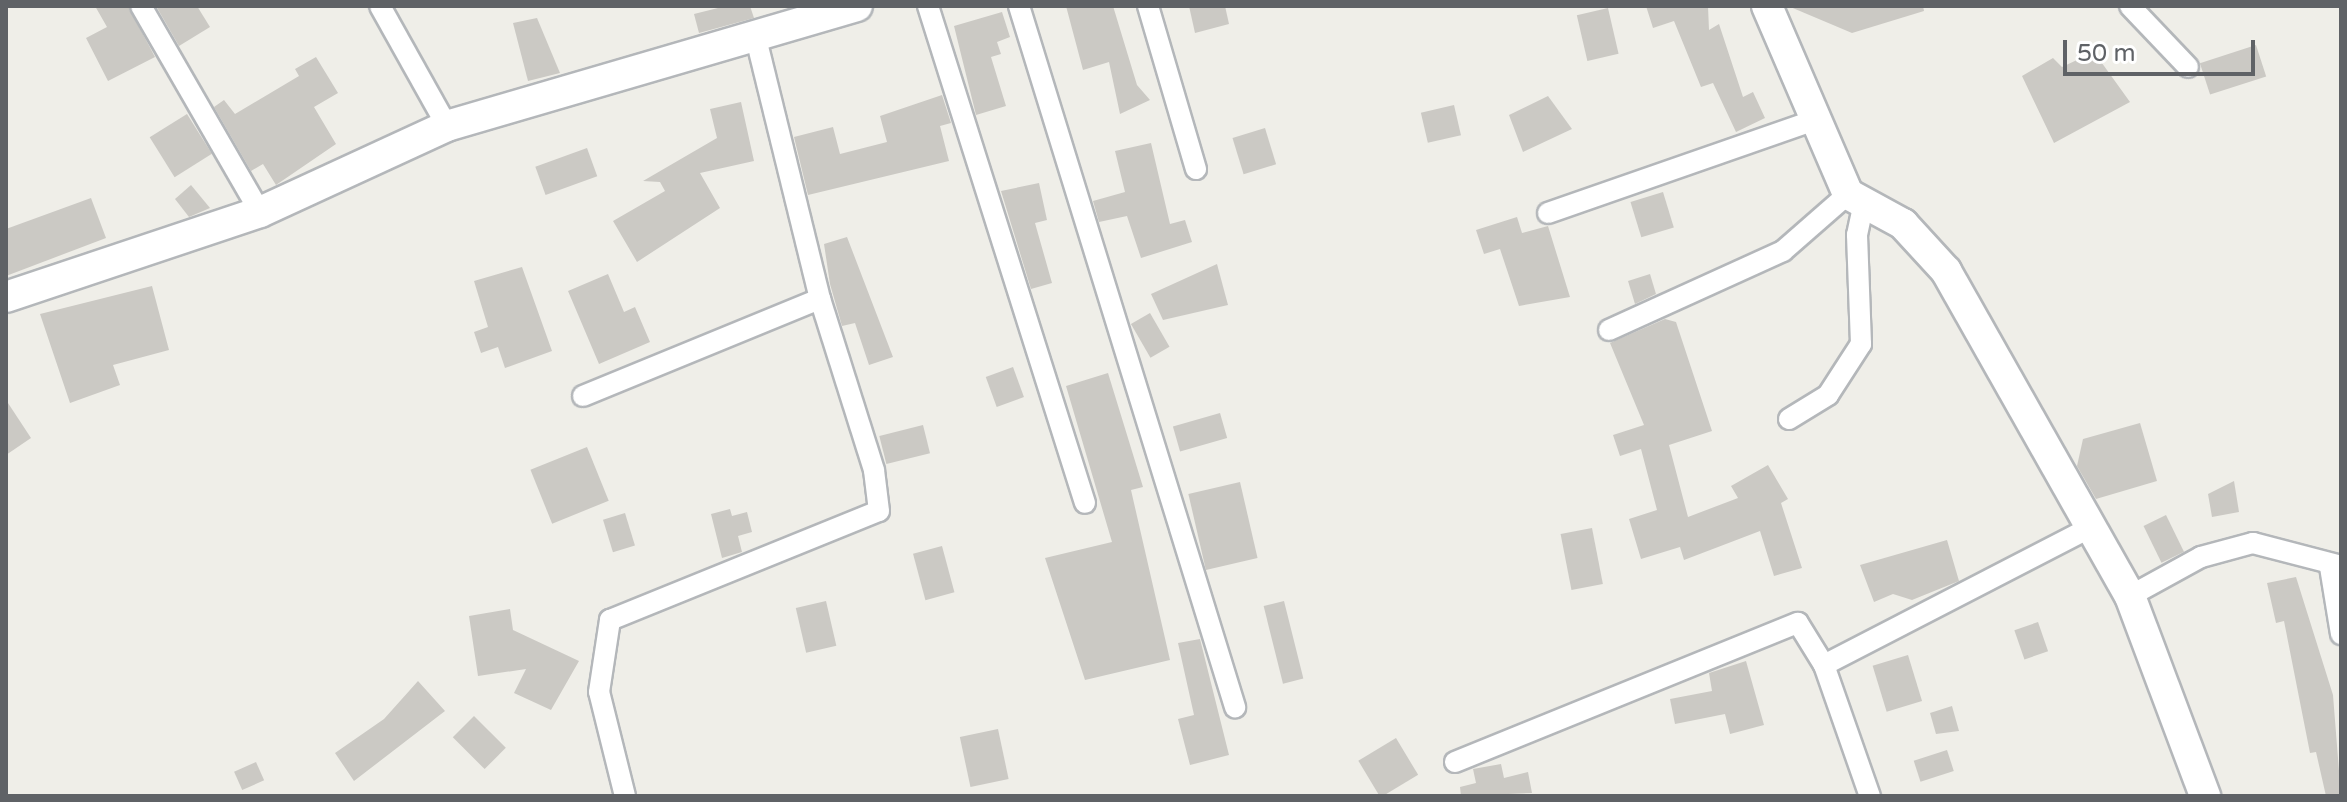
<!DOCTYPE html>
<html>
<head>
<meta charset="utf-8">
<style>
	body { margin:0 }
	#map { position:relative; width:2347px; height:802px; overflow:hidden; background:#efeee8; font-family:"Varela Round",sans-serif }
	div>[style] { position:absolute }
	.building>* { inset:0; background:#cbc9c4; transform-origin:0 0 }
	.roads { filter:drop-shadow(2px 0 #b4b7ba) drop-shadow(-2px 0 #b4b7ba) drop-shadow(0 2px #b4b7ba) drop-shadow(0 -2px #b4b7ba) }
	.street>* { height:20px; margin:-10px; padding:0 10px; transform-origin:10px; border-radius:10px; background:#fff }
	.secondary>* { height:30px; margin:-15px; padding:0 15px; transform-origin:15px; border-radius:15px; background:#fff }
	span { translate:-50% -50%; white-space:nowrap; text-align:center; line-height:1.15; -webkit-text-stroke:7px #fff; paint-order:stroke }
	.frame { position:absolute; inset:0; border:8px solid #5f6266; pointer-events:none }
	.scale { position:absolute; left:2063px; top:40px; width:192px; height:36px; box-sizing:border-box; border:4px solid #5f6266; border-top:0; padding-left:10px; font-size:24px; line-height:28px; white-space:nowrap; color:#5f6266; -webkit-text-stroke:6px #fff; paint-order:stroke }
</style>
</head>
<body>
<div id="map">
	<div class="building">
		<div style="clip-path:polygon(95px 6px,128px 6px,155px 57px,108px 81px,86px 38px,107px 27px)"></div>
		<div style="clip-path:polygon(156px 6px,197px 6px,210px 27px,179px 46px)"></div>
		<div style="clip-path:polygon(726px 6px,750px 6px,754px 18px,699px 33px,694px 14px)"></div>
		<div style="clip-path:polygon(1066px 6px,1113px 6px,1137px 85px,1150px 100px,1120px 114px,1109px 62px,1083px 70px)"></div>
		<div style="clip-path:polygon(1189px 6px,1225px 6px,1229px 24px,1195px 33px)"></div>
		<div style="clip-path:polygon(1646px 6px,1708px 6px,1709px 30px,1719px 24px,1743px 97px,1753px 92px,1765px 118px,1736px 132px,1713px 83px,1701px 87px,1674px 21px,1653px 28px)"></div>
		<div style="clip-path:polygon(1788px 6px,1923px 6px,1924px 11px,1852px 33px)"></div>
		<div style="left:1608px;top:8px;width:47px;height:32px;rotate:77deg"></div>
		<div style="clip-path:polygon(1002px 12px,1010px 37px,997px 42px,1001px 54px,991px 57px,1006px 106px,976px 115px,954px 26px)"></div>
		<div style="clip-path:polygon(537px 18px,560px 73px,528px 81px,513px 23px)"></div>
		<div style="left:2256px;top:45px;width:33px;height:59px;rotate:72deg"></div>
		<div style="clip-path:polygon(2094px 52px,2130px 102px,2054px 143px,2022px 76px,2053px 58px,2062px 67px)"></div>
		<div style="clip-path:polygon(316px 57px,338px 93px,314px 107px,336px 144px,276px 185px,263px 164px,251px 171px,214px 107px,224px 100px,235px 114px,299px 76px,295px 69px)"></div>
		<div style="clip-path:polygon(942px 95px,951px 123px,940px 126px,949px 161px,808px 195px,794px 137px,833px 127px,840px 154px,887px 142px,880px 116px)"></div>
		<div style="clip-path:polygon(1548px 96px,1572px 129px,1523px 152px,1509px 115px)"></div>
		<div style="clip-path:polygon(741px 102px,754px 161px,700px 173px,720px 208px,637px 262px,613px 221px,665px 191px,660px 182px,643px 181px,717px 138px,710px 109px)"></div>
		<div style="left:1454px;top:105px;width:31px;height:34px;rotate:77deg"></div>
		<div style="left:187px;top:114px;width:47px;height:44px;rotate:58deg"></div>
		<div style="left:1265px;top:128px;width:38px;height:34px;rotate:73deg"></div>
		<div style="clip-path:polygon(1151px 143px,1170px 224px,1185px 220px,1192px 242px,1141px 258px,1127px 216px,1099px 222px,1093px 201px,1125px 192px,1115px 151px)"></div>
		<div style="left:587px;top:148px;width:30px;height:55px;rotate:70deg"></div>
		<div style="clip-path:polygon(1039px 183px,1047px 220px,1035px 223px,1052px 283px,1031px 289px,1001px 191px)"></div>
		<div style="clip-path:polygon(191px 185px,210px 208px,189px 217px,175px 199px)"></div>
		<div style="left:1663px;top:192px;width:37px;height:34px;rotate:73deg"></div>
		<div style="clip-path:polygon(91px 198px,106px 238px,6px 276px,6px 229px)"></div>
		<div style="clip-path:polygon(1517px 217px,1522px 233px,1548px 226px,1570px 297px,1519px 306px,1500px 249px,1484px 254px,1476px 230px)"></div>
		<div style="clip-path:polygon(847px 237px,893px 357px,869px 365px,855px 323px,842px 326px,830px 284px,824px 244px)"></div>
		<div style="clip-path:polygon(1217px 264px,1228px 305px,1163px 320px,1151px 294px)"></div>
		<div style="clip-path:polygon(522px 267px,552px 351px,505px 368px,498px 347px,481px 353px,474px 332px,488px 327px,474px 281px)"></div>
		<div style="clip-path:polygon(608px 274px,624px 312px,635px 307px,650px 342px,599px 364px,568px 291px)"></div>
		<div style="clip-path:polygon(1650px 274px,1656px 294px,1635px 304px,1628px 281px)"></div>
		<div style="clip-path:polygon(152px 286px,169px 350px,113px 365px,120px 385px,70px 403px,40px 314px)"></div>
		<div style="left:1150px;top:313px;width:39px;height:22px;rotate:60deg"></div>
		<div style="clip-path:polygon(1665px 319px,1676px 322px,1712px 431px,1669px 445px,1688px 517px,1738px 498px,1731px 486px,1768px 465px,1788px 499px,1781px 503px,1802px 568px,1774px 576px,1760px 531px,1684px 560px,1680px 547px,1641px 559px,1629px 519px,1657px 510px,1641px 449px,1620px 456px,1613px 435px,1644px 425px,1610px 343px)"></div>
		<div style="left:1013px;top:367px;width:32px;height:29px;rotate:70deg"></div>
		<div style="clip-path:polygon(1108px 373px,1143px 487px,1131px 490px,1170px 660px,1085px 680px,1045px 558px,1112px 542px,1066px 386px)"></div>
		<div style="clip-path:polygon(6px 400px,31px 438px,6px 455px)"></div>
		<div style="left:1220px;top:413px;width:26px;height:49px;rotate:74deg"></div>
		<div style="clip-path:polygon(2140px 423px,2157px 481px,2096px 499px,2077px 466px,2083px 439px)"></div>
		<div style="left:923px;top:425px;width:29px;height:45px;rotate:76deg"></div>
		<div style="left:587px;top:447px;width:58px;height:61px;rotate:68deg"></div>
		<div style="clip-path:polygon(2234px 481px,2239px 512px,2212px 517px,2208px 494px)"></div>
		<div style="left:1240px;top:482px;width:78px;height:53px;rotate:77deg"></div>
		<div style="clip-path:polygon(730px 509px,732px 516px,747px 512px,752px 532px,738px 536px,742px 552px,722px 558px,711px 514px)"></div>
		<div style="left:625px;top:513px;width:34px;height:23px;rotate:73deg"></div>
		<div style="left:2166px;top:515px;width:41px;height:25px;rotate:64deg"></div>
		<div style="left:1592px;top:528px;width:57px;height:32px;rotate:79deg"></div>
		<div style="clip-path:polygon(1947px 540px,1959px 581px,1912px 600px,1893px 594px,1874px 602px,1860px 565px)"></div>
		<div style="left:942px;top:546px;width:48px;height:30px;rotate:75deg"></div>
		<div style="clip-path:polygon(2296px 577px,2333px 695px,2341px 796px,2326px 796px,2316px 752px,2310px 753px,2284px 621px,2276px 623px,2267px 583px)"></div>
		<div style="left:826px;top:601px;width:46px;height:31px;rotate:77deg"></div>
		<div style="left:1284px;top:601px;width:80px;height:21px;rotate:76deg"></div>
		<div style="clip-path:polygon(510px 609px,513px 630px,579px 661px,551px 710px,514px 693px,526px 669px,478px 676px,469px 616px)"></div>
		<div style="left:2038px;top:622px;width:31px;height:25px;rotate:71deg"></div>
		<div style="clip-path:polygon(1200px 639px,1229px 755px,1190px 765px,1178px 719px,1194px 715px,1178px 643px)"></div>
		<div style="left:1908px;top:655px;width:48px;height:37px;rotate:73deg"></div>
		<div style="clip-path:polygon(1746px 661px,1764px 725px,1730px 734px,1725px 714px,1675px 724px,1670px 699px,1712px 691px,1709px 673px)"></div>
		<div style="clip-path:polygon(418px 681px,445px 711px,354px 781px,335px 753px,384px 719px)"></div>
		<div style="clip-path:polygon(1952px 706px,1959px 731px,1936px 734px,1930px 713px)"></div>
		<div style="left:474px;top:716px;width:45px;height:30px;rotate:45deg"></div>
		<div style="left:998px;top:729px;width:51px;height:39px;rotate:78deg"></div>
		<div style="left:1396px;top:738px;width:43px;height:44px;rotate:59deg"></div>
		<div style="left:1947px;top:750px;width:22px;height:35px;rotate:72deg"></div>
		<div style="left:256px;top:762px;width:20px;height:24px;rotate:66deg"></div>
		<div style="clip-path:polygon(1501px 764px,1504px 778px,1528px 772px,1532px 793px,1461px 796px,1460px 787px,1476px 783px,1473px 769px)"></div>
	</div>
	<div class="roads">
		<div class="street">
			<div style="left:141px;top:6px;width:238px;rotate:60deg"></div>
			<div style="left:380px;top:6px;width:137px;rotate:60.8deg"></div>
			<div style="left:928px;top:6px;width:521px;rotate:72.47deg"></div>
			<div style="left:1019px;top:6px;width:734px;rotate:72.87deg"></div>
			<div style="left:1148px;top:6px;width:170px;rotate:73.6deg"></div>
			<div style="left:2130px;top:6px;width:84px;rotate:46.4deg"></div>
			<div style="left:1548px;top:213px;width:283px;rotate:-19.2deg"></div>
			<div style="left:1609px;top:330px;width:191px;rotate:-24.4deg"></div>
			<div style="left:1783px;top:251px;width:86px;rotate:-41.2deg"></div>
			<div style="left:583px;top:396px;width:256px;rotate:-22.3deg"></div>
			<div style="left:1789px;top:419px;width:46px;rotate:-31.6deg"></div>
			<div style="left:1828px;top:395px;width:61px;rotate:-57.1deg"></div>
			<div style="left:1861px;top:344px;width:109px;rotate:-92.1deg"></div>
			<div style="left:1857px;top:235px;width:34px;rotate:-78deg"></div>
			<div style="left:2330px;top:567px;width:68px;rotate:80.7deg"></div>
			<div style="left:2130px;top:596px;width:81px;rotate:-28.8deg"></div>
			<div style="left:2201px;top:557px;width:54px;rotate:-15.1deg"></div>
			<div style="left:2253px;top:543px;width:91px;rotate:14.6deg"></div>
			<div style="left:1824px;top:665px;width:297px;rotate:-27.3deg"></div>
			<div style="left:1455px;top:762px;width:370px;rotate:-22.1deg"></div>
			<div style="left:1798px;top:623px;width:49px;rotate:58.2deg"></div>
			<div style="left:1824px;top:665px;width:139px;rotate:70.7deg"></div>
			<div style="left:625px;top:796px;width:107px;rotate:-104deg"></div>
			<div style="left:599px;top:692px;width:73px;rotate:-81.3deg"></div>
			<div style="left:610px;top:620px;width:290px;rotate:-22.1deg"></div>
			<div style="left:879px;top:511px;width:41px;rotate:-97deg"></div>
			<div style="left:874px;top:470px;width:179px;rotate:-107.5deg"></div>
			<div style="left:820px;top:299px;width:273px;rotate:-103.8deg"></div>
		</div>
		<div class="secondary">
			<div style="left:1767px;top:6px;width:205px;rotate:66.7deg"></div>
			<div style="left:1848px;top:194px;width:63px;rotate:28.6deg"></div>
			<div style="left:1903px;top:224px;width:64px;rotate:47.5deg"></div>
			<div style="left:1946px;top:271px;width:373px;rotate:60.5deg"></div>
			<div style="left:2130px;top:596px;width:214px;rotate:69.4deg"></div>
			<div style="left:6px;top:297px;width:268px;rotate:-18.5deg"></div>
			<div style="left:260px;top:212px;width:206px;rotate:-24.7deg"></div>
			<div style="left:447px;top:126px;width:427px;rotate:-16.3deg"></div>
		</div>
	</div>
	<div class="frame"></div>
	<div class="scale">50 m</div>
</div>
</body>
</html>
